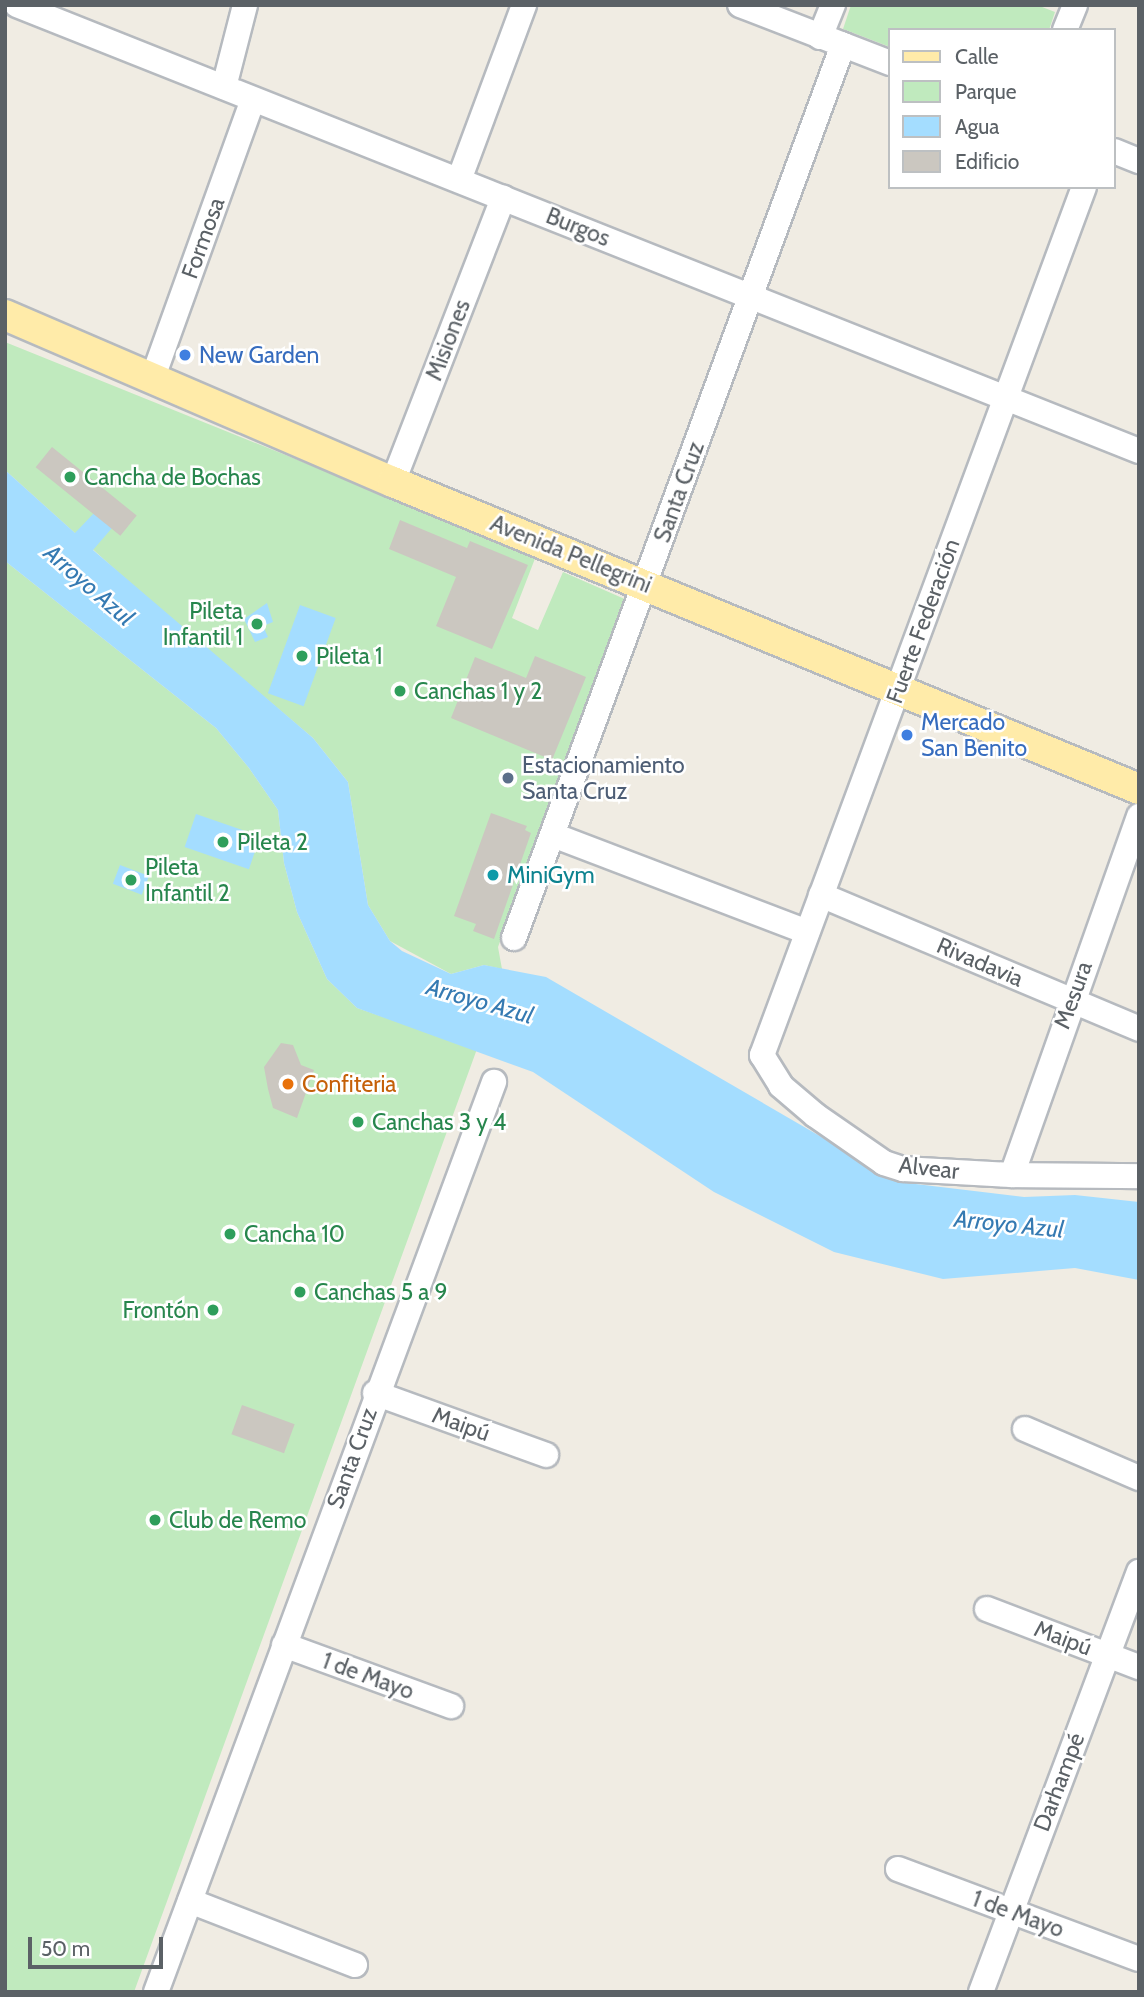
<!DOCTYPE html>
<html>
<head>
<meta charset="utf-8">
<style>
	body { margin:0 }
	#map { position:relative; width:1144px; height:1997px; overflow:hidden; background:#f0ece3; font-family:Cabin,sans-serif }
	div>[style] { position:absolute }
	.green>* { inset:0; background:#c0eabe }
	.water>* { inset:0; background:#a4ddff; transform-origin:0 0 }
	.building>* { inset:0; background:#cbc7c0; transform-origin:0 0 }
	.roads { filter:drop-shadow(2px 0 #b6babf) drop-shadow(-2px 0 #b6babf) drop-shadow(0 2px #b6babf) drop-shadow(0 -2px #b6babf) }
	.minor>* { height:24px; margin:-12px; padding:0 12px; transform-origin:12px; border-radius:12px; background:#fff }
	.major>* { height:30px; margin:-15px; padding:0 15px; transform-origin:15px; border-radius:15px; background:#ffeba9 }
	.dots>* { width:19px; height:19px; translate:-50% -50%; box-sizing:border-box; border:4px solid #fff; border-radius:50% }
	span { translate:-50% -50%; white-space:nowrap; text-align:center; line-height:1.15; -webkit-text-stroke:5px #fff; paint-order:stroke }
	.street-label { font-size:23px; color:#5b6166 }
	.shop-label { font-size:23px; color:#366cbe }
	.left { translate:0 -50%; text-align:left }
	.leisure-label { font-size:23px; color:#27864d }
	.right { translate:-100% -50%; text-align:right }
	.service-label { font-size:23px; color:#4e5e75 }
	.culture-label { font-size:23px; color:#0d838f }
	.food-label { font-size:23px; color:#c56008 }
	.water-label { font-size:24px; color:#357ab2; font-style:italic }
	.frame { position:absolute; inset:0; border:7px solid #5b6166; pointer-events:none }
	.legend { position:absolute; left:888px; top:28px; width:228px; height:161px; box-sizing:border-box; background:#fff; border:2px solid #bdc0c2; margin:0; padding:9px 12px; list-style:none; font-size:21px; color:#5b6166 }
	.legend li { display:flex; align-items:center; gap:14px; height:35px }
	.legend b { width:35px; border:2px solid #bdc0c2 }
	.scale { position:absolute; left:28px; top:1937px; width:135px; height:32px; box-sizing:border-box; border:4px solid #5b6166; border-top:0; padding-left:9px; font-size:21px; line-height:24px; white-space:nowrap; color:#5b6166; -webkit-text-stroke:5px #fff; paint-order:stroke }
</style>
</head>
<body>
<div id="map">
	<div class="green">
		<div style="clip-path:polygon(851px 5px,1037px 5px,1055px 12px,1049px 30px,890px 30px,890px 47px,843px 29px)"></div>
		<div style="clip-path:polygon(5px 342px,536px 556px,512px 618px,538px 630px,563px 572px,627px 600px,498px 947px,502px 969px,484px 965px,451px 974px,390px 941px,368px 905px,348px 782px,313px 738px,149px 600px,5px 470px)"></div>
		<div style="clip-path:polygon(5px 561px,216px 728px,249px 768px,278px 810px,284px 863px,297px 912px,327px 979px,357px 1008px,477px 1049px,134px 1992px,5px 1992px)"></div>
	</div>
	<div class="water">
		<div style="clip-path:polygon(5px 470px,75px 533px,95px 512px,112px 528px,93px 550px,313px 738px,348px 782px,368px 905px,390px 941px,402px 951px,451px 974px,484px 965px,546px 977px,899px 1182px,1024px 1197px,1075px 1195px,1139px 1202px,1139px 1280px,1075px 1268px,943px 1279px,834px 1252px,714px 1192px,533px 1072px,357px 1008px,327px 979px,297px 912px,284px 863px,278px 810px,249px 768px,216px 728px,5px 561px)"></div>
		<div style="clip-path:polygon(267px 603px,273px 622px,263px 626px,268px 637px,255px 642px,244px 619px)"></div>
		<div style="left:300px;top:605px;width:38px;height:94px;rotate:20deg"></div>
		<div style="left:196px;top:814px;width:68px;height:35px;rotate:19deg"></div>
		<div style="left:120px;top:865px;width:31px;height:20px;rotate:21deg"></div>
	</div>
	<div class="building">
		<div style="left:52px;top:447px;width:109px;height:26px;rotate:39deg"></div>
		<div style="clip-path:polygon(400px 520px,467px 548px,470px 541px,528px 565px,492px 649px,436px 626px,456px 577px,389px 549px)"></div>
		<div style="clip-path:polygon(535px 656px,586px 677px,552px 760px,451px 718px,475px 657px,526px 678px)"></div>
		<div style="clip-path:polygon(491px 813px,527px 826px,525px 830px,531px 833px,494px 939px,473px 931px,476px 924px,454px 916px)"></div>
		<div style="clip-path:polygon(281px 1043px,293px 1045px,301px 1065px,314px 1070px,297px 1118px,273px 1108px,268px 1089px,264px 1067px)"></div>
		<div style="left:242px;top:1405px;width:56px;height:31px;rotate:20deg"></div>
	</div>
	<div class="roads">
		<div class="minor">
			<div style="left:17px;top:5px;width:1207px;rotate:21.68deg"></div>
			<div style="left:740px;top:5px;width:161px;rotate:21.1deg"></div>
			<div style="left:1065px;top:30px;width:27px;rotate:-68deg"></div>
			<div style="left:820px;top:37px;width:35px;rotate:-68deg"></div>
			<div style="left:224px;top:87px;width:85px;rotate:-75.6deg"></div>
			<div style="left:1114px;top:151px;width:27px;rotate:22deg"></div>
			<div style="left:459px;top:180px;width:187px;rotate:-69.6deg"></div>
			<div style="left:1084px;top:187px;width:926px;rotate:110.35deg"></div>
			<div style="left:762px;top:1055px;width:36px;rotate:58deg"></div>
			<div style="left:781px;top:1086px;width:45px;rotate:40.5deg"></div>
			<div style="left:815px;top:1115px;width:84px;rotate:34.8deg"></div>
			<div style="left:884px;top:1163px;width:20px;rotate:18deg"></div>
			<div style="left:903px;top:1169px;width:109px;rotate:3.2deg"></div>
			<div style="left:1012px;top:1175px;width:127px;rotate:0.5deg"></div>
			<div style="left:153px;top:377px;width:295px;rotate:-70.2deg"></div>
			<div style="left:393px;top:482px;width:305px;rotate:-68.8deg"></div>
			<div style="left:553px;top:835px;width:272px;rotate:20.9deg"></div>
			<div style="left:821px;top:895px;width:345px;rotate:22.8deg"></div>
			<div style="left:514px;top:938px;width:952px;rotate:-69.78deg"></div>
			<div style="left:1012px;top:1175px;width:381px;rotate:-70.5deg"></div>
			<div style="left:375px;top:1393px;width:182px;rotate:19.9deg"></div>
			<div style="left:1025px;top:1429px;width:124px;rotate:23.3deg"></div>
			<div style="left:987px;top:1609px;width:163px;rotate:20.9deg"></div>
			<div style="left:284px;top:1645px;width:178px;rotate:20.1deg"></div>
			<div style="left:898px;top:1869px;width:257px;rotate:20.5deg"></div>
			<div style="left:190px;top:1901px;width:177px;rotate:21.2deg"></div>
			<div style="left:156px;top:1992px;width:971px;rotate:-69.62deg"></div>
			<div style="left:981px;top:1992px;width:449px;rotate:-69.4deg"></div>
		</div>
		<div class="major">
			<div style="left:5px;top:315px;width:422px;rotate:23.3deg"></div>
			<div style="left:393px;top:482px;width:807px;rotate:22.37deg"></div>
		</div>
	</div>
	<div class="dots">
		<div style="left:185px;top:355px;background:#3f7fe0"></div>
		<div style="left:70px;top:477px;background:#2e9e5b"></div>
		<div style="left:257px;top:624px;background:#2e9e5b"></div>
		<div style="left:302px;top:656px;background:#2e9e5b"></div>
		<div style="left:400px;top:691px;background:#2e9e5b"></div>
		<div style="left:907px;top:735px;background:#3f7fe0"></div>
		<div style="left:508px;top:778px;background:#5c6f8a"></div>
		<div style="left:223px;top:842px;background:#2e9e5b"></div>
		<div style="left:493px;top:875px;background:#0f9aa8"></div>
		<div style="left:131px;top:880px;background:#2e9e5b"></div>
		<div style="left:288px;top:1084px;background:#e8710a"></div>
		<div style="left:358px;top:1122px;background:#2e9e5b"></div>
		<div style="left:230px;top:1234px;background:#2e9e5b"></div>
		<div style="left:300px;top:1292px;background:#2e9e5b"></div>
		<div style="left:213px;top:1310px;background:#2e9e5b"></div>
		<div style="left:155px;top:1520px;background:#2e9e5b"></div>
	</div>
	<div class="street-label">
		<span style="left:578px;top:227px;rotate:22deg">Burgos</span>
		<span style="left:203px;top:238px;rotate:-70deg">Formosa</span>
		<span style="left:448px;top:340px;rotate:-69deg">Misiones</span>
		<span style="left:679px;top:492px;rotate:-70deg">Santa Cruz</span>
		<span style="left:571px;top:554px;rotate:22deg">Avenida Pellegrini</span>
		<span style="left:923px;top:621px;rotate:-70deg">Fuerte Federación</span>
		<span style="left:980px;top:962px;rotate:23deg">Rivadavia</span>
		<span style="left:1073px;top:995px;rotate:-70deg">Mesura</span>
		<span style="left:929px;top:1168px;rotate:6deg">Alvear</span>
		<span style="left:461px;top:1424px;rotate:20deg">Maipú</span>
		<span style="left:352px;top:1458px;rotate:-70deg">Santa Cruz</span>
		<span style="left:1063px;top:1638px;rotate:21deg">Maipú</span>
		<span style="left:368px;top:1676px;rotate:20deg">1 de Mayo</span>
		<span style="left:1059px;top:1782px;rotate:-69deg">Darhampé</span>
		<span style="left:1018px;top:1914px;rotate:20deg">1 de Mayo</span>
	</div>
	<div class="shop-label">
		<span class="left" style="left:199px;top:355px">New Garden</span>
		<span class="left" style="left:921px;top:735px">Mercado<br>San Benito</span>
	</div>
	<div class="leisure-label">
		<span class="left" style="left:84px;top:477px">Cancha de Bochas</span>
		<span class="right" style="left:243px;top:624px">Pileta<br>Infantil 1</span>
		<span class="left" style="left:316px;top:656px">Pileta 1</span>
		<span class="left" style="left:414px;top:691px">Canchas 1 y 2</span>
		<span class="left" style="left:237px;top:842px">Pileta 2</span>
		<span class="left" style="left:145px;top:880px">Pileta<br>Infantil 2</span>
		<span class="left" style="left:372px;top:1122px">Canchas 3 y 4</span>
		<span class="left" style="left:244px;top:1234px">Cancha 10</span>
		<span class="left" style="left:314px;top:1292px">Canchas 5 a 9</span>
		<span class="right" style="left:199px;top:1310px">Frontón</span>
		<span class="left" style="left:169px;top:1520px">Club de Remo</span>
	</div>
	<div class="service-label">
		<span class="left" style="left:522px;top:778px">Estacionamiento<br>Santa Cruz</span>
	</div>
	<div class="culture-label">
		<span class="left" style="left:507px;top:875px">MiniGym</span>
	</div>
	<div class="food-label">
		<span class="left" style="left:302px;top:1084px">Confiteria</span>
	</div>
	<div class="water-label">
		<span style="left:89px;top:585px;rotate:41deg">Arroyo Azul</span>
		<span style="left:480px;top:1001px;rotate:16deg">Arroyo Azul</span>
		<span style="left:1009px;top:1224px;rotate:6deg">Arroyo Azul</span>
	</div>
	<div class="frame"></div>
	<ul class="legend">
	<li><b style="height:9px;background:#ffeba9"></b>Calle</li>
	<li><b style="height:19px;background:#c0eabe"></b>Parque</li>
	<li><b style="height:19px;background:#a4ddff"></b>Agua</li>
	<li><b style="height:19px;background:#cbc7c0"></b>Edificio</li>
	</ul>
	<div class="scale">50 m</div>
</div>
</body>
</html>
